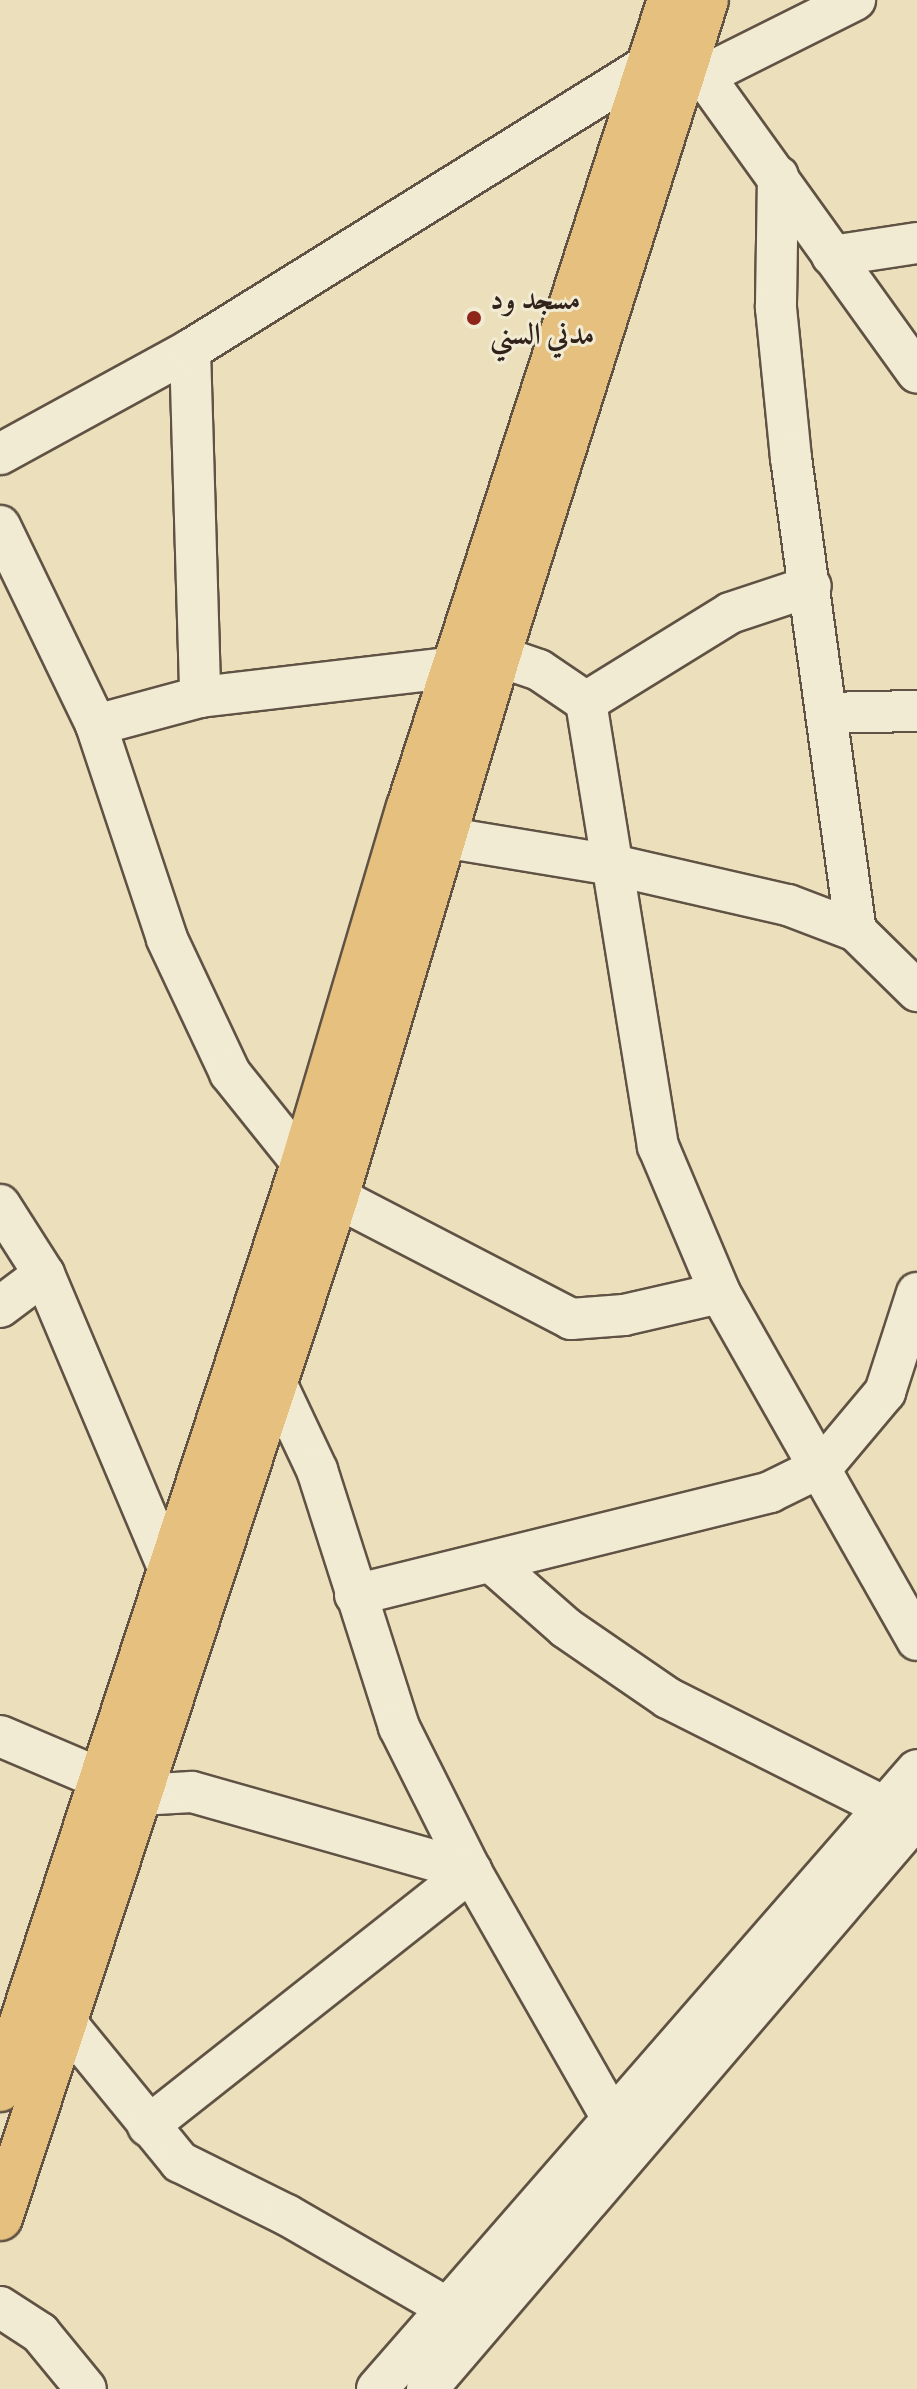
<!DOCTYPE html>
<html>
<head>
<meta charset="utf-8">
<style>
	body { margin:0 }
	#map { position:relative; width:917px; height:2389px; overflow:hidden; background:#ebe0bb; font-family:Vollkorn,Amiri,serif }
	div>[style] { position:absolute }
	.roads { filter:drop-shadow(2px 0 #605244) drop-shadow(-2px 0 #605244) drop-shadow(0 2px #605244) drop-shadow(0 -2px #605244) }
	.minor>* { height:40px; margin:-20px; padding:0 20px; transform-origin:20px; border-radius:20px; background:#f2ebd3 }
	.major>* { height:44px; margin:-22px; padding:0 22px; transform-origin:22px; border-radius:22px; background:#e6c07e }
	.dots>* { width:22px; height:22px; translate:-50% -50%; box-sizing:border-box; border:4px solid #f2ebd3; border-radius:50% }
	span { translate:-50% -50%; white-space:nowrap; text-align:center; line-height:1.15; -webkit-text-stroke:6px #f2ebd3; paint-order:stroke }
	.poi-label { font-size:30px; color:#31221c; font-weight:700 }
	.left { translate:0 -50%; text-align:left }
</style>
</head>
<body>
<div id="map">
	<div class="roads">
		<div class="minor">
			<div style="left:673px;top:33px;width:418px;rotate:54.3deg"></div>
			<div style="left:705px;top:75px;width:168px;rotate:-26.6deg"></div>
			<div style="left:778px;top:176px;width:132px;rotate:90.9deg"></div>
			<div style="left:776px;top:308px;width:151px;rotate:84.3deg"></div>
			<div style="left:791px;top:458px;width:477px;rotate:82.2deg"></div>
			<div style="left:832px;top:256px;width:86px;rotate:-8.7deg"></div>
			<div style="left:190px;top:350px;width:347px;rotate:88.3deg"></div>
			<div style="left:0;top:454px;width:217px;rotate:-28.7deg"></div>
			<div style="left:190px;top:350px;width:543px;rotate:-31.9deg"></div>
			<div style="left:0;top:526px;width:221px;rotate:64.2deg"></div>
			<div style="left:96px;top:725px;width:225px;rotate:71.6deg"></div>
			<div style="left:167px;top:939px;width:148px;rotate:64.8deg"></div>
			<div style="left:230px;top:1073px;width:117px;rotate:51.3deg"></div>
			<div style="left:498px;top:656px;width:43px;rotate:18.9deg"></div>
			<div style="left:539px;top:670px;width:57px;rotate:34.2deg"></div>
			<div style="left:586px;top:702px;width:450px;rotate:80.8deg"></div>
			<div style="left:658px;top:1146px;width:160px;rotate:67.1deg"></div>
			<div style="left:720px;top:1293px;width:399px;rotate:60.4deg"></div>
			<div style="left:586px;top:702px;width:169px;rotate:-31.7deg"></div>
			<div style="left:730px;top:613px;width:85px;rotate:-18.4deg"></div>
			<div style="left:826px;top:713px;width:91px;rotate:-1.3deg"></div>
			<div style="left:96px;top:725px;width:108px;rotate:-15.1deg"></div>
			<div style="left:200px;top:697px;width:257px;rotate:-6.7deg"></div>
			<div style="left:443px;top:837px;width:172px;rotate:9.4deg"></div>
			<div style="left:613px;top:865px;width:180px;rotate:12.9deg"></div>
			<div style="left:788px;top:905px;width:73px;rotate:20.9deg"></div>
			<div style="left:856px;top:931px;width:86px;rotate:44.5deg"></div>
			<div style="left:336px;top:1197px;width:265px;rotate:27.4deg"></div>
			<div style="left:571px;top:1319px;width:53px;rotate:-4.3deg"></div>
			<div style="left:624px;top:1315px;width:98px;rotate:-12.9deg"></div>
			<div style="left:0;top:1205px;width:82px;rotate:57.5deg"></div>
			<div style="left:44px;top:1274px;width:324px;rotate:67.1deg"></div>
			<div style="left:0;top:1307px;width:55px;rotate:-36.9deg"></div>
			<div style="left:274px;top:1379px;width:101px;rotate:64.7deg"></div>
			<div style="left:317px;top:1470px;width:270px;rotate:72.3deg"></div>
			<div style="left:399px;top:1727px;width:161px;rotate:63.4deg"></div>
			<div style="left:471px;top:1871px;width:289px;rotate:60.3deg"></div>
			<div style="left:491px;top:1562px;width:100px;rotate:41.3deg"></div>
			<div style="left:566px;top:1628px;width:124px;rotate:34.5deg"></div>
			<div style="left:668px;top:1698px;width:243px;rotate:26.7deg"></div>
			<div style="left:355px;top:1595px;width:428px;rotate:-13.9deg"></div>
			<div style="left:770px;top:1492px;width:59px;rotate:-26.1deg"></div>
			<div style="left:823px;top:1466px;width:97px;rotate:-50deg"></div>
			<div style="left:885px;top:1392px;width:104px;rotate:-72.1deg"></div>
			<div style="left:0;top:1736px;width:151px;rotate:23deg"></div>
			<div style="left:139px;top:1795px;width:53px;rotate:-3.2deg"></div>
			<div style="left:192px;top:1792px;width:290px;rotate:15.8deg"></div>
			<div style="left:62px;top:2018px;width:186px;rotate:50.7deg"></div>
			<div style="left:180px;top:2162px;width:119px;rotate:26.4deg"></div>
			<div style="left:287px;top:2215px;width:187px;rotate:30.1deg"></div>
			<div style="left:148px;top:2126px;width:412px;rotate:-38.3deg"></div>
			<div style="left:0;top:2307px;width:48px;rotate:33deg"></div>
			<div style="left:40px;top:2333px;width:72px;rotate:50.6deg"></div>
			<div style="left:377px;top:2389px;width:821px;rotate:-48.9deg"></div>
			<div style="left:427px;top:2389px;width:753px;rotate:-49.42deg"></div>
		</div>
		<div class="major">
			<div style="left:0;top:2089px;width:973px;rotate:-71.86deg"></div>
			<div style="left:303px;top:1164px;width:372px;rotate:-73.5deg"></div>
			<div style="left:409px;top:807px;width:848px;rotate:-72.08deg"></div>
			<div style="left:0;top:2218px;width:1075px;rotate:-71.78deg"></div>
			<div style="left:336px;top:1197px;width:565px;rotate:-73.33deg"></div>
			<div style="left:498px;top:656px;width:688px;rotate:-72.41deg"></div>
		</div>
	</div>
	<div class="dots">
		<div style="left:474px;top:318px;background:#8f2418"></div>
	</div>
	<div class="poi-label">
		<span class="left" style="left:490px;top:318px">مسجد ود<br>مدني السني</span>
	</div>
</div>
</body>
</html>
